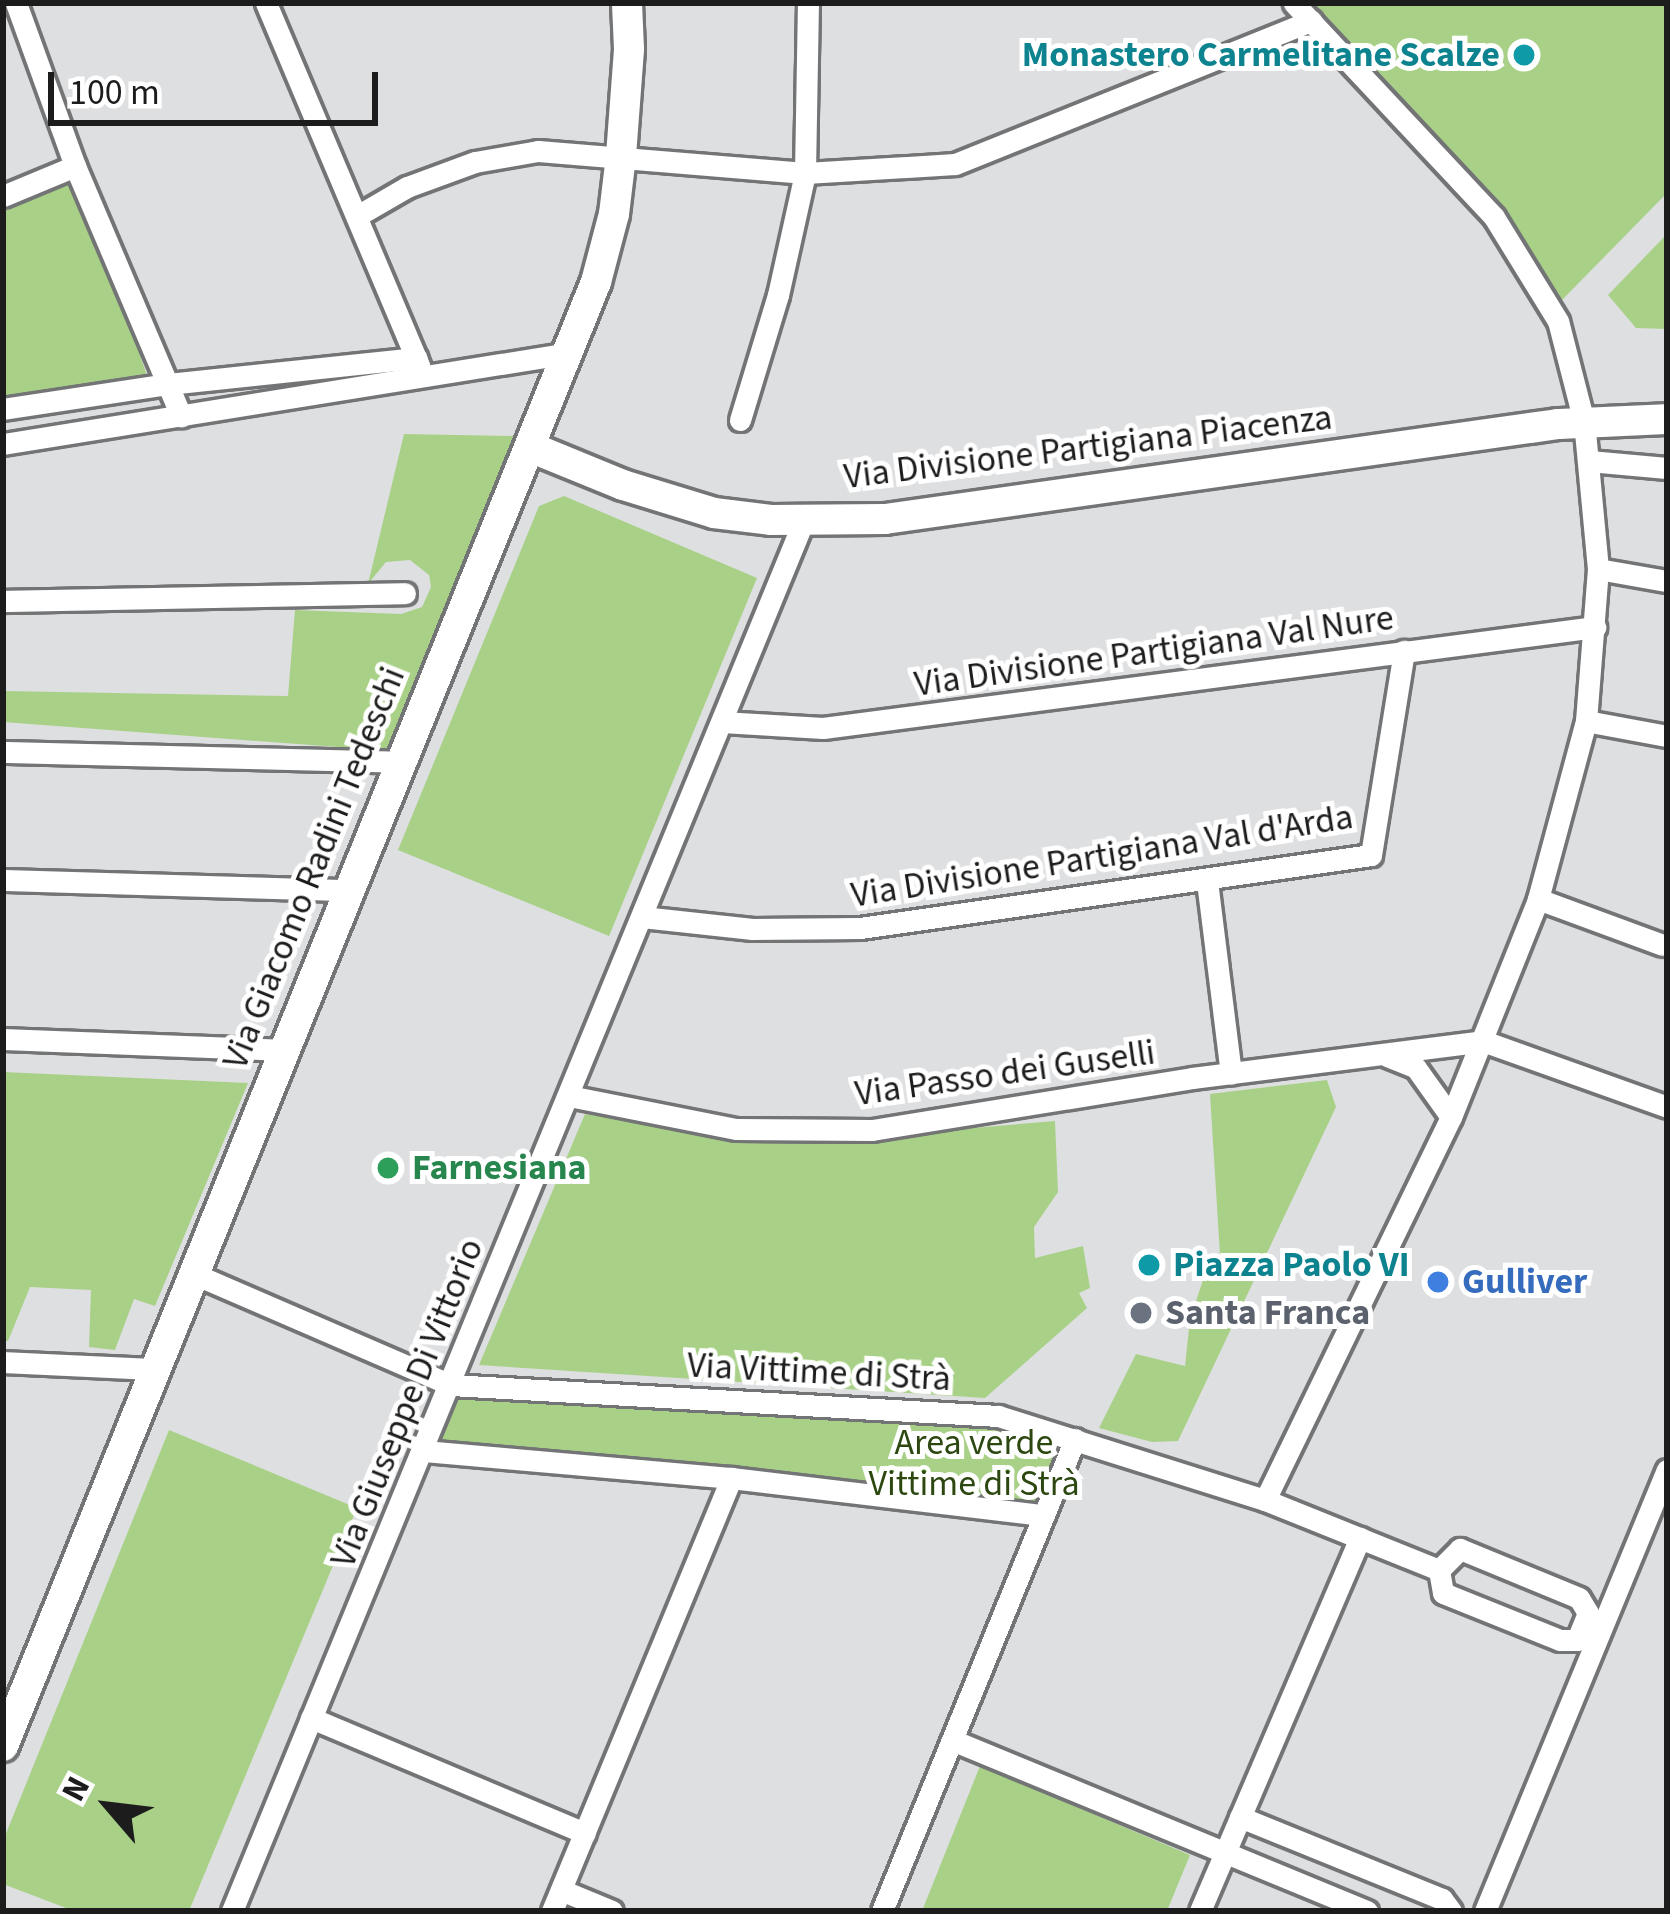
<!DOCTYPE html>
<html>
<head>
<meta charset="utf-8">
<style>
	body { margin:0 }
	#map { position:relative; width:1670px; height:1914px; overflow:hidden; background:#dedfe1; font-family:"Source Sans 3",sans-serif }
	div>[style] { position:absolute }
	.green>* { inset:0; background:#a8d187 }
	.roads { filter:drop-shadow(3px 0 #737476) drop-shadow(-3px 0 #737476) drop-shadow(0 3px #737476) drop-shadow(0 -3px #737476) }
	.street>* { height:21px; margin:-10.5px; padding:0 10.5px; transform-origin:10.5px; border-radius:10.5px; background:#fff }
	.secondary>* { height:30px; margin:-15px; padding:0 15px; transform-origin:15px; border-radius:15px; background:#fff }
	.dots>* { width:33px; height:33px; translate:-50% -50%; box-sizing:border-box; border:6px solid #fff; border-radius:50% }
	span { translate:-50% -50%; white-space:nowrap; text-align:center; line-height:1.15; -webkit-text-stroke:10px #fff; paint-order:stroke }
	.culture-label { font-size:36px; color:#0d838f; font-weight:700 }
	.right { translate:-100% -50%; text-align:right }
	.left { translate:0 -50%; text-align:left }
	.street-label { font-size:36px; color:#1c1c1d }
	.leisure-label { font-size:36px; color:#27864d; font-weight:700 }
	.shop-label { font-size:36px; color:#366cbe; font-weight:700 }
	.worship-label { font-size:36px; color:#5b616d; font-weight:700 }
	.park-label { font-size:36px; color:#2c470f }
	.frame { position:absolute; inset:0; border:6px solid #1c1c1d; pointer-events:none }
	.north { position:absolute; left:48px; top:1746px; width:120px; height:120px; -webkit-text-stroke:9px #fff; paint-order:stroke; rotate:298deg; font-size:33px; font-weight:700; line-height:48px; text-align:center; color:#1c1c1d }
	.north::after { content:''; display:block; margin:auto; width:42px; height:54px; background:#1c1c1d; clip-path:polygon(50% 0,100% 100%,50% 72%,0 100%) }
	.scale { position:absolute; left:48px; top:72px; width:330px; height:54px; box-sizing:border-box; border:6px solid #1c1c1d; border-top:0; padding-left:15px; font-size:36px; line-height:42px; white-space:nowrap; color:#1c1c1d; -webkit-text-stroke:9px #fff; paint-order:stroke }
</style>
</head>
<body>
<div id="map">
	<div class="green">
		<div style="clip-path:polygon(1305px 3px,1667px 3px,1667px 193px,1562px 300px)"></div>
		<div style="clip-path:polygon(75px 166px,154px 396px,3px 423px,3px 196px)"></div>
		<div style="clip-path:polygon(1667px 234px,1667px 329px,1636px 328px,1608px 295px)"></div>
		<div style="clip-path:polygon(404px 434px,517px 436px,391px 751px,3px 722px,3px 691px,288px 696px,295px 610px,401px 614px,422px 607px,431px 587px,429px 575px,410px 560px,386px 562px,368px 584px)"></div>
		<div style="clip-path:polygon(564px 496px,757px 578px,609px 936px,398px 850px,539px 506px)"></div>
		<div style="clip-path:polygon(3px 1072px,248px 1083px,155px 1306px,134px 1299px,115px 1350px,89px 1347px,91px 1290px,30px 1287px,8px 1341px,3px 1341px)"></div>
		<div style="clip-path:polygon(1327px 1080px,1336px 1107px,1178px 1441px,1152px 1442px,1099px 1428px,1136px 1354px,1185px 1366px,1190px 1319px,1206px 1271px,1220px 1255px,1210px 1094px)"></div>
		<div style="clip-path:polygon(585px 1114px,733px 1136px,866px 1137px,1055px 1121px,1058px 1192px,1034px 1227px,1035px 1258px,1083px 1246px,1090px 1288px,1079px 1293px,1087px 1308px,985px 1398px,479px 1365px)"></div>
		<div style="clip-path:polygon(456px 1394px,997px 1427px,1059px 1451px,1038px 1507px,437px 1443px)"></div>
		<div style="clip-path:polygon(169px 1430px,357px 1508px,189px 1911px,74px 1911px,3px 1884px,3px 1841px)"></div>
		<div style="clip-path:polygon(980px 1766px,1190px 1855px,1167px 1911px,922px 1911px)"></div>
	</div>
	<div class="roads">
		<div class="street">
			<div style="left:16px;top:3px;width:173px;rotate:70.1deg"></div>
			<div style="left:75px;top:166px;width:272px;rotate:67deg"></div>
			<div style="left:266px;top:3px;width:395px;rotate:67.1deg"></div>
			<div style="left:3px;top:196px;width:78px;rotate:-22.6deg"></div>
			<div style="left:357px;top:216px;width:58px;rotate:-30.1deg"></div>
			<div style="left:407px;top:187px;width:72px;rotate:-20.2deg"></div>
			<div style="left:475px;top:162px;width:64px;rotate:-9.9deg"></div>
			<div style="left:538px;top:151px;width:268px;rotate:4.7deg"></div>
			<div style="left:805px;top:173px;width:150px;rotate:-3.4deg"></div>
			<div style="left:955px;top:164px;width:384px;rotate:-21.9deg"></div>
			<div style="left:3px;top:409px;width:167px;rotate:-8.6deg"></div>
			<div style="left:168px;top:384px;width:250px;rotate:-6deg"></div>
			<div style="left:740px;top:420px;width:131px;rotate:-73.1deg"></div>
			<div style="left:778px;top:295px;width:125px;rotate:-77.5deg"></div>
			<div style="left:805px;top:173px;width:170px;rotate:-89deg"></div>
			<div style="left:3px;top:444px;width:573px;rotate:-9.13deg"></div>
			<div style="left:1589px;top:461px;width:78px;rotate:5.1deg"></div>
			<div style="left:1598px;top:569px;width:70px;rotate:9.9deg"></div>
			<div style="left:3px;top:601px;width:402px;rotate:-1.1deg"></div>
			<div style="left:1586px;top:721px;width:82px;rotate:10.5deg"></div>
			<div style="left:722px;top:722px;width:101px;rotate:3.4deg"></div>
			<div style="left:823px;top:728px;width:779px;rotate:-7.45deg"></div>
			<div style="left:3px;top:752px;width:396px;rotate:1.4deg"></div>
			<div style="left:3px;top:880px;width:344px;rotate:1.7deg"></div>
			<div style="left:1207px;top:881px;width:194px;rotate:82.9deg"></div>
			<div style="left:1538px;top:899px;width:133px;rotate:20.2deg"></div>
			<div style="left:642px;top:917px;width:111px;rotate:6.2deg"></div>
			<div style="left:752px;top:929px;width:108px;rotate:-0.5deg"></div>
			<div style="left:860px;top:928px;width:516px;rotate:-8.13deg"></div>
			<div style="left:1371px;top:855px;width:207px;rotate:-80.8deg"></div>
			<div style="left:3px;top:1039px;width:280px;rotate:2.2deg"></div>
			<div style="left:1387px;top:1056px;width:31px;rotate:22deg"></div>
			<div style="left:1416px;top:1068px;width:60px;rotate:54.5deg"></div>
			<div style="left:569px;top:1096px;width:170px;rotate:11.2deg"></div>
			<div style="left:736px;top:1129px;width:136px;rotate:0.4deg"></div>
			<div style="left:872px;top:1130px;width:324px;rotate:-9.2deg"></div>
			<div style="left:1192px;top:1078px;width:293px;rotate:-7.2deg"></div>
			<div style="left:1483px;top:1041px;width:195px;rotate:19.7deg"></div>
			<div style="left:192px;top:1273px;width:282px;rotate:23.4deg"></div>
			<div style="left:451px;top:1385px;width:548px;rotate:3.24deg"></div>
			<div style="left:998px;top:1416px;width:280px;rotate:17.5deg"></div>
			<div style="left:1265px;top:1500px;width:188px;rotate:21.9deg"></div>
			<div style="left:1439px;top:1570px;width:23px;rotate:80deg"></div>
			<div style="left:1443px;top:1593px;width:126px;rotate:21.9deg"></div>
			<div style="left:1560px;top:1640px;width:17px"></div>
			<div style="left:1577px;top:1640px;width:29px;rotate:-68deg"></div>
			<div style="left:1588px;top:1613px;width:17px;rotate:-121deg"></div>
			<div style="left:1579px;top:1598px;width:129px;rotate:-157.6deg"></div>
			<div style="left:1460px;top:1549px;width:30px;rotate:135deg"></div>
			<div style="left:3px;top:1362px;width:150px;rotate:2.7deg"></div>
			<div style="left:423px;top:1451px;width:309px;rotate:5deg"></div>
			<div style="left:731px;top:1478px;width:314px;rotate:6.8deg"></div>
			<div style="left:1265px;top:1500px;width:426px;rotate:-64.1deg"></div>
			<div style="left:1451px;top:1117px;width:235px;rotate:-68.2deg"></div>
			<div style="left:1538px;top:899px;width:184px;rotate:-74.9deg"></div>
			<div style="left:1586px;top:721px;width:152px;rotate:-85.5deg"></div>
			<div style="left:1598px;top:569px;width:148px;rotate:-95.4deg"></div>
			<div style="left:1584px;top:422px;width:104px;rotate:-104.4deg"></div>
			<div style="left:1558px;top:321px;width:122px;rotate:-121.6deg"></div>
			<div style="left:1494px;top:217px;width:293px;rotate:-133.1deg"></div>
			<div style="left:311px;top:1718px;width:297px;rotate:22.8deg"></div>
			<div style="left:952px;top:1740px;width:449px;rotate:22.4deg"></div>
			<div style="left:1240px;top:1817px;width:218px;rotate:22.1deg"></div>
			<div style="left:1442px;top:1899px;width:15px;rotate:53deg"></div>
			<div style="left:561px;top:1890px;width:55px;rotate:22.4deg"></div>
			<div style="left:232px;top:1911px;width:1504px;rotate:-67.65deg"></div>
			<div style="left:552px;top:1911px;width:469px;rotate:-67.5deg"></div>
			<div style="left:882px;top:1911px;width:510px;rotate:-67.76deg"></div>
			<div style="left:1200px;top:1911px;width:406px;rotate:-66.8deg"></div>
			<div style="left:1485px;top:1911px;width:477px;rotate:-67.6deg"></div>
		</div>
		<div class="secondary">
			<div style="left:530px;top:447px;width:100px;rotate:22.2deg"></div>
			<div style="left:623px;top:485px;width:95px;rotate:17.1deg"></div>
			<div style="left:714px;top:513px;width:57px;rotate:7deg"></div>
			<div style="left:771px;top:520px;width:114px;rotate:-0.5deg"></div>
			<div style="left:885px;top:519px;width:680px;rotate:-8.03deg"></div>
			<div style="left:1558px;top:424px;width:109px;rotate:-2.6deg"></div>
			<div style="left:3px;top:1746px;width:1580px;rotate:-67.95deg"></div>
			<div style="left:596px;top:282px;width:70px;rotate:-75.2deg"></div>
			<div style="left:614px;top:214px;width:58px;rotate:-83.1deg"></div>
			<div style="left:621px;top:156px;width:107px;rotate:-85.7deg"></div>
			<div style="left:629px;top:49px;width:46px;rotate:-92.5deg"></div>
		</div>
	</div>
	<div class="dots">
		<div style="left:1524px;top:55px;background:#0f9aa8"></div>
		<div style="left:388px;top:1168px;background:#2e9e5b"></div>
		<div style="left:1149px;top:1265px;background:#0f9aa8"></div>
		<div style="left:1438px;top:1282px;background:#3f7fe0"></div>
		<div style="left:1141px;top:1313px;background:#6b7280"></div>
	</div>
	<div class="culture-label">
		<span class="right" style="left:1500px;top:55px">Monastero Carmelitane Scalze</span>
		<span class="left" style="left:1173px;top:1265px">Piazza Paolo VI</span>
	</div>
	<div class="street-label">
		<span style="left:1088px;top:447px;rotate:-7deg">Via Divisione Partigiana Piacenza</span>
		<span style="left:1154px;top:651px;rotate:-8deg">Via Divisione Partigiana Val Nure</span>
		<span style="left:1102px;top:856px;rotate:-9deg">Via Divisione Partigiana Val d'Arda</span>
		<span style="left:314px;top:868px;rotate:-68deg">Via Giacomo Radini Tedeschi</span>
		<span style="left:1005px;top:1073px;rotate:-8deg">Via Passo dei Guselli</span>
		<span style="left:819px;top:1372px;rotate:3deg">Via Vittime di Strà</span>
		<span style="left:407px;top:1403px;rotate:-68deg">Via Giuseppe Di Vittorio</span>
	</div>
	<div class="leisure-label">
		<span class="left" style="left:412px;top:1168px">Farnesiana</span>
	</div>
	<div class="shop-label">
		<span class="left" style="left:1462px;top:1282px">Gulliver</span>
	</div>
	<div class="worship-label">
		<span class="left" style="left:1165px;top:1313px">Santa Franca</span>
	</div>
	<div class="park-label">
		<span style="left:974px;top:1463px">Area verde<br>Vittime di Strà</span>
	</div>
	<div class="frame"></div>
	<div class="north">N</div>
	<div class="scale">100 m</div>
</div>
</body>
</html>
